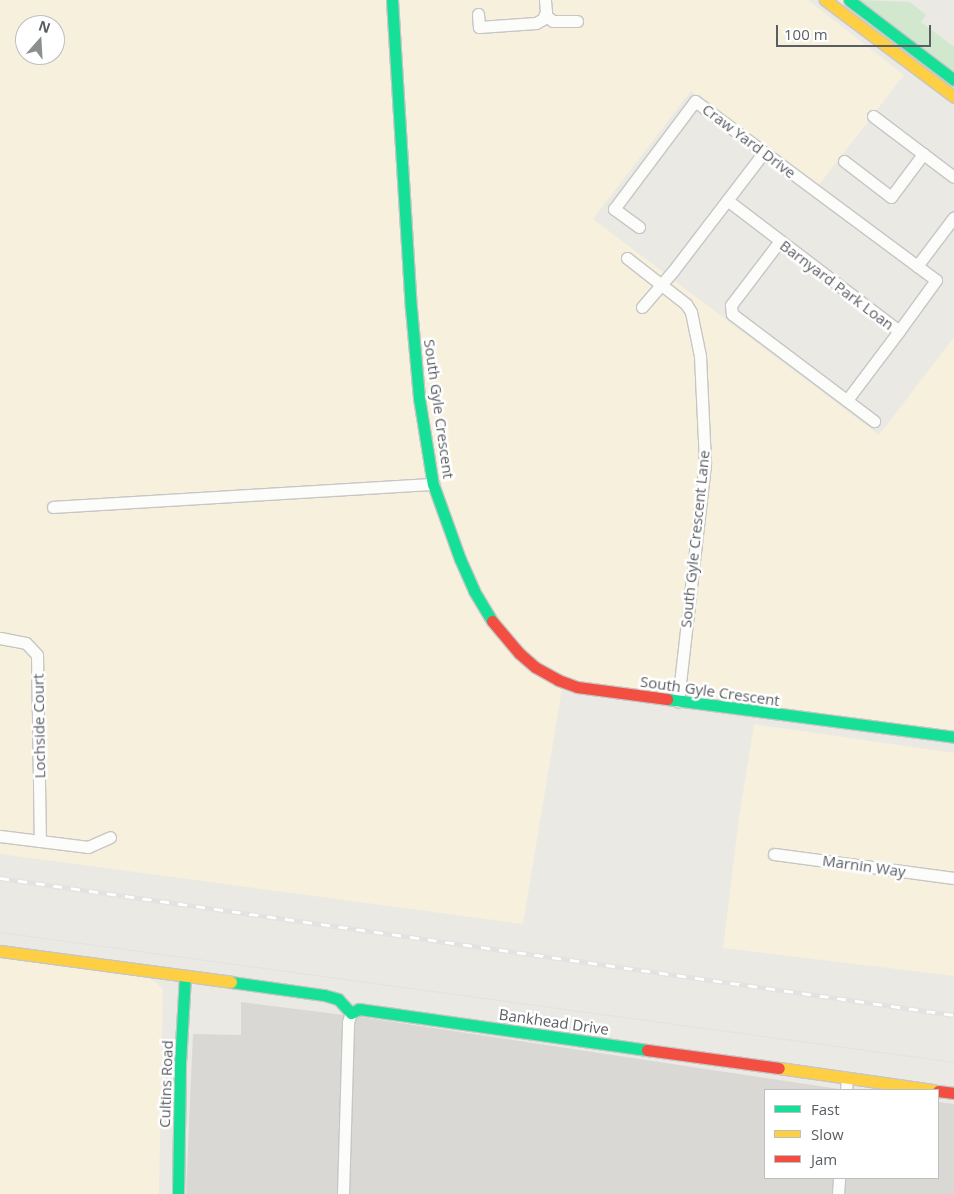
<!DOCTYPE html>
<html>
<head>
<meta charset="utf-8">
<style>
	body { margin:0 }
	#map { position:relative; width:954px; height:1194px; overflow:hidden; background:#eae9e4; font-family:"Open Sans",sans-serif }
	div>[style] { position:absolute }
	.commercial>* { inset:0; background:#f6f0dc }
	.industrial>* { inset:0; background:#dad8d4 }
	.green>* { inset:0; background:#d1e7ce }
	.roads { filter:drop-shadow(1px 0 #c6c6c5) drop-shadow(-1px 0 #c6c6c5) drop-shadow(0 1px #c6c6c5) drop-shadow(0 -1px #c6c6c5) }
	.street>* { height:11px; margin:-5.5px; padding:0 5.5px; transform-origin:5.5px; border-radius:5.5px; background:#fcfcfb }
	.fast>* { height:11px; margin:-5.5px; padding:0 5.5px; transform-origin:5.5px; border-radius:5.5px; background:#16e098 }
	.slow>* { height:11px; margin:-5.5px; padding:0 5.5px; transform-origin:5.5px; border-radius:5.5px; background:#ffcf43 }
	.jam>* { height:11px; margin:-5.5px; padding:0 5.5px; transform-origin:5.5px; border-radius:5.5px; background:#f24e42 }
	.tram>* { height:1px; margin:-0.5px; padding:0 0.5px; transform-origin:0.5px; border-radius:0.5px; background:#e2e2e1 }
	.rail>* { height:5px; margin-top:-2.5px; transform-origin:0; background:repeating-linear-gradient(90deg,#fff 0 9px,#e2e2e1 0 18px); box-sizing:border-box; border-block:1px solid #e2e2e1 }
	span { translate:-50% -50%; white-space:nowrap; text-align:center; line-height:1.15; -webkit-text-stroke:5px #fff; paint-order:stroke }
	.street-label { font-size:15px; color:#5a5e63 }
	.legend { position:absolute; left:764px; top:1089px; width:175px; height:90px; box-sizing:border-box; background:#fff; border:1px solid #bdbfc1; margin:0; padding:6px 9px; list-style:none; font-size:15px; color:#5a5e63 }
	.legend li { display:flex; align-items:center; gap:10px; height:25px }
	.legend b { width:25px; border:1px solid #bdbfc1 }
	.north { position:absolute; left:15px; top:15px; width:50px; height:50px; box-sizing:border-box; background:#fff; border:1px solid #bdbfc1; border-radius:50%; rotate:19deg; font-size:14px; font-weight:700; line-height:20px; text-align:center; color:#5a5e63 }
	.north::after { content:''; display:block; margin:auto; width:18px; height:22px; background:#8c8f90; clip-path:polygon(50% 0,100% 100%,50% 72%,0 100%) }
	.scale { position:absolute; left:776px; top:25px; width:155px; height:22px; box-sizing:border-box; border:2px solid #5a5e63; border-top:0; padding-left:6px; font-size:15px; line-height:18px; white-space:nowrap; color:#5a5e63; -webkit-text-stroke:4px #fff; paint-order:stroke }
</style>
</head>
<body>
<div id="map">
	<div class="commercial">
		<div style="clip-path:polygon(evenodd,0 0,808px 0,904px 75px,818px 186px,691px 91px,593px 219px,879px 435px,954px 337px,954px 733px,563px 683px,523px 924px,0 854px,0 0,25px 25px,55px 25px,55px 55px,25px 55px,25px 25px)"></div>
		<div style="clip-path:polygon(754px 724px,954px 753px,954px 976px,723px 948px,739px 817px)"></div>
		<div style="clip-path:polygon(0 951px,125px 967px,154px 981px,163px 989px,159px 1194px,0 1194px)"></div>
	</div>
	<div class="industrial">
		<div style="clip-path:polygon(241px 1002px,360px 1017px,846px 1090px,765px 1090px,765px 1178px,938px 1178px,938px 1102px,954px 1104px,954px 1194px,186px 1194px,193px 1034px,241px 1035px)"></div>
	</div>
	<div class="green">
		<div style="clip-path:polygon(859px 0,910px 2px,926px 15px,921px 22px,954px 47px,954px 72px)"></div>
	</div>
	<div class="roads">
		<div class="street">
			<div style="left:478px;top:14px;width:13px;rotate:86deg"></div>
			<div style="left:479px;top:27px;width:57px;rotate:-4deg"></div>
			<div style="left:536px;top:23px;width:8px;rotate:-30deg"></div>
			<div style="left:543px;top:19px;width:8px;rotate:-67deg"></div>
			<div style="left:546px;top:12px;width:12px;rotate:-95deg"></div>
			<div style="left:545px;top:15px;width:10px;rotate:37deg"></div>
			<div style="left:553px;top:21px;width:24px"></div>
			<div style="left:873px;top:116px;width:101px;rotate:37deg"></div>
			<div style="left:844px;top:161px;width:59px;rotate:37.5deg"></div>
			<div style="left:891px;top:197px;width:54px;rotate:-53.3deg"></div>
			<div style="left:639px;top:227px;width:31px;rotate:-144deg"></div>
			<div style="left:614px;top:209px;width:135px;rotate:-53.1deg"></div>
			<div style="left:695px;top:101px;width:300px;rotate:36.6deg"></div>
			<div style="left:936px;top:280px;width:63px;rotate:126deg"></div>
			<div style="left:899px;top:331px;width:216px;rotate:-142.7deg"></div>
			<div style="left:779px;top:242px;width:79px;rotate:127.3deg"></div>
			<div style="left:731px;top:305px;width:9px;rotate:84deg"></div>
			<div style="left:732px;top:314px;width:178px;rotate:37deg"></div>
			<div style="left:627px;top:258px;width:75px;rotate:37.9deg"></div>
			<div style="left:686px;top:304px;width:9px;rotate:58deg"></div>
			<div style="left:691px;top:312px;width:45px;rotate:78.4deg"></div>
			<div style="left:700px;top:356px;width:108px;rotate:87.3deg"></div>
			<div style="left:705px;top:464px;width:239px;rotate:96.5deg"></div>
			<div style="left:917px;top:266px;width:61px;rotate:-52.9deg"></div>
			<div style="left:642px;top:307px;width:48px;rotate:-49.3deg"></div>
			<div style="left:673px;top:271px;width:150px;rotate:-52.6deg"></div>
			<div style="left:847px;top:400px;width:86px;rotate:-53deg"></div>
			<div style="left:53px;top:507px;width:381px;rotate:-3.5deg"></div>
			<div style="left:0;top:638px;width:26px;rotate:11deg"></div>
			<div style="left:26px;top:643px;width:16px;rotate:47deg"></div>
			<div style="left:37px;top:655px;width:186px;rotate:89.1deg"></div>
			<div style="left:0;top:836px;width:89px;rotate:7.1deg"></div>
			<div style="left:88px;top:847px;width:24px;rotate:-24deg"></div>
			<div style="left:774px;top:854px;width:182px;rotate:7.6deg"></div>
			<div style="left:846px;top:1090px;width:11px;rotate:-85deg"></div>
			<div style="left:343px;top:1194px;width:172px;rotate:-88.3deg"></div>
			<div style="left:348px;top:1022px;width:9px;rotate:-72deg"></div>
			<div style="left:838px;top:1194px;width:16px;rotate:-86deg"></div>
		</div>
		<div class="fast">
			<div style="left:392px;top:0;width:309px;rotate:86.5deg"></div>
			<div style="left:411px;top:308px;width:90px;rotate:84.9deg"></div>
			<div style="left:419px;top:398px;width:63px;rotate:80.8deg"></div>
			<div style="left:429px;top:460px;width:24px;rotate:81deg"></div>
			<div style="left:433px;top:484px;width:80px;rotate:70.2deg"></div>
			<div style="left:460px;top:559px;width:35px;rotate:66deg"></div>
			<div style="left:474px;top:591px;width:35px;rotate:59deg"></div>
			<div style="left:849px;top:0;width:132px;rotate:37.3deg"></div>
			<div style="left:667px;top:699px;width:290px;rotate:7.5deg"></div>
			<div style="left:231px;top:982px;width:94px;rotate:8deg"></div>
			<div style="left:324px;top:995px;width:15px;rotate:16deg"></div>
			<div style="left:338px;top:999px;width:19px;rotate:47deg"></div>
			<div style="left:351px;top:1013px;width:9px;rotate:-27deg"></div>
			<div style="left:359px;top:1009px;width:291px;rotate:8.1deg"></div>
			<div style="left:178px;top:1194px;width:131px;rotate:-89.1deg"></div>
			<div style="left:180px;top:1063px;width:87px;rotate:-86.7deg"></div>
		</div>
		<div class="slow">
			<div style="left:825px;top:0;width:161px;rotate:36.9deg"></div>
			<div style="left:0;top:951px;width:233px;rotate:7.6deg"></div>
			<div style="left:779px;top:1068px;width:157px;rotate:8.1deg"></div>
		</div>
		<div class="jam">
			<div style="left:492px;top:621px;width:42px;rotate:49.8deg"></div>
			<div style="left:519px;top:653px;width:21px;rotate:41deg"></div>
			<div style="left:535px;top:667px;width:26px;rotate:29deg"></div>
			<div style="left:558px;top:680px;width:20px;rotate:20deg"></div>
			<div style="left:577px;top:687px;width:91px;rotate:7.6deg"></div>
			<div style="left:647px;top:1050px;width:133px;rotate:7.8deg"></div>
			<div style="left:938px;top:1091px;width:16px;rotate:7deg"></div>
		</div>
	</div>
	<div class="tram">
		<div style="left:0;top:932px;width:963px;rotate:7.76deg"></div>
	</div>
	<div class="rail">
		<div style="left:0;top:878px;width:964px;rotate:8.17deg"></div>
	</div>
	<div class="street-label">
		<span style="left:749px;top:141px;rotate:37deg">Craw Yard Drive</span>
		<span style="left:837px;top:285px;rotate:37deg">Barnyard Park Loan</span>
		<span style="left:439px;top:409px;rotate:82deg">South Gyle Crescent</span>
		<span style="left:695px;top:539px;rotate:-84deg">South Gyle Crescent Lane</span>
		<span style="left:710px;top:691px;rotate:8deg">South Gyle Crescent</span>
		<span style="left:39px;top:726px;rotate:-91deg">Lochside Court</span>
		<span style="left:864px;top:866px;rotate:8deg">Marnin Way</span>
		<span style="left:554px;top:1022px;rotate:8deg">Bankhead Drive</span>
		<span style="left:166px;top:1084px;rotate:-88deg">Cultins Road</span>
	</div>
	<ul class="legend">
	<li><b style="height:6px;background:#16e098"></b>Fast</li>
	<li><b style="height:6px;background:#ffcf43"></b>Slow</li>
	<li><b style="height:6px;background:#f24e42"></b>Jam</li>
	</ul>
	<div class="north">N</div>
	<div class="scale">100 m</div>
</div>
</body>
</html>
